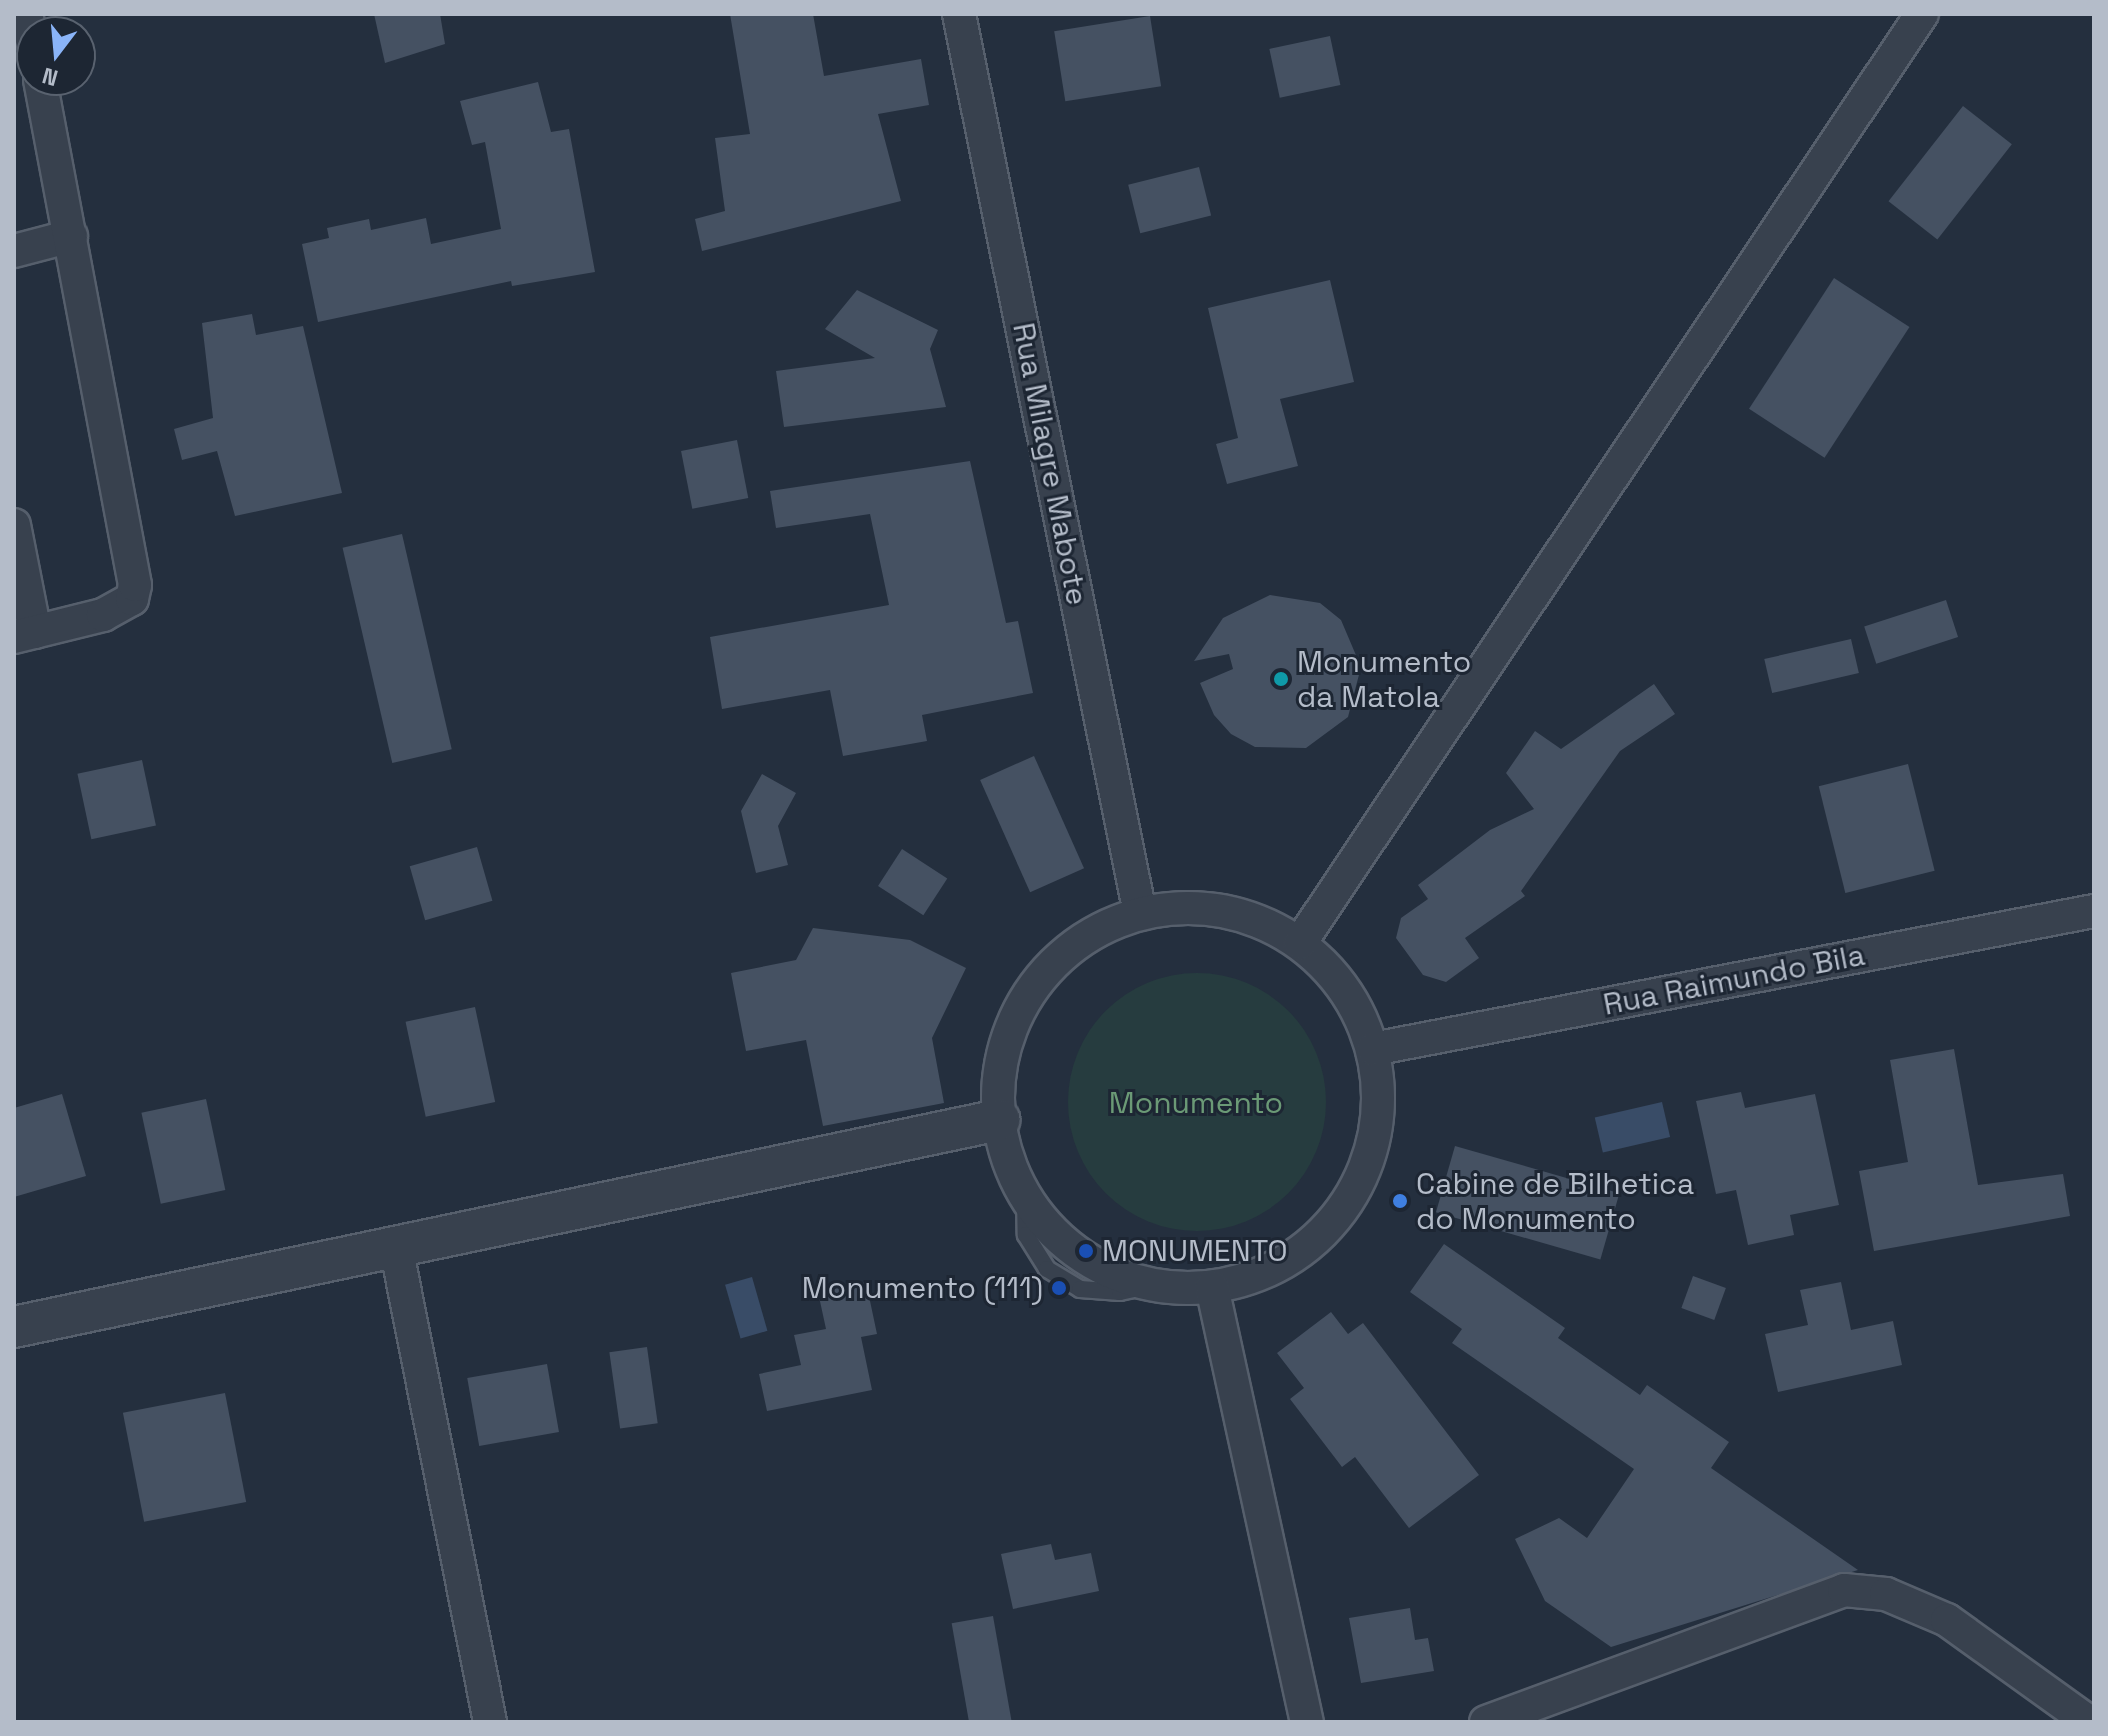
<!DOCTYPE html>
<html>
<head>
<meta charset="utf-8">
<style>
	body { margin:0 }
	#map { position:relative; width:2108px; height:1736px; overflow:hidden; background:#242f3e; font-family:"Space Grotesk",sans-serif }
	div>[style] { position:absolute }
	.green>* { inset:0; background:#263c3f }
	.round { border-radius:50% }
	.water>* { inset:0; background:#394c67; transform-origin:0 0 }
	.building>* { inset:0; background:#455162; transform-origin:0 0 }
	.roads { filter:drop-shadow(2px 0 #565f6c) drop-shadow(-2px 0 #565f6c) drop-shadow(0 2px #565f6c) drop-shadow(0 -2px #565f6c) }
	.service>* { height:16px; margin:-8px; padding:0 8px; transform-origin:8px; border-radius:8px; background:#38414e }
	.minor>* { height:32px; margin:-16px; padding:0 16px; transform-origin:16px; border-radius:16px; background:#38414e }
	.minor>.ring { margin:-16px; padding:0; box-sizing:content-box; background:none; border:32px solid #38414e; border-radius:50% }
	.tertiary>* { height:40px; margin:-20px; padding:0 20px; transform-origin:20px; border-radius:20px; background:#38414e }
	.dots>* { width:22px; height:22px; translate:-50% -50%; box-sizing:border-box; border:4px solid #1d2633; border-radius:50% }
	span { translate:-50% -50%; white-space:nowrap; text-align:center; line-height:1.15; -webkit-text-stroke:6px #1d2633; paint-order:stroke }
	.street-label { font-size:30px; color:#b4bcc9 }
	.poi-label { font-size:30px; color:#b4bcc9 }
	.left { translate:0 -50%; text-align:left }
	.right { translate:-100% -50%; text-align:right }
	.park-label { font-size:30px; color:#6b9a76 }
	.frame { position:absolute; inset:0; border:16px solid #b4bcc9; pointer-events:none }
	.north { position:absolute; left:16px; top:16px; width:80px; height:80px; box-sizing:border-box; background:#1d2633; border:2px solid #59626f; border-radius:50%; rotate:196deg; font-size:22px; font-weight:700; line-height:32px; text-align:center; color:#b4bcc9 }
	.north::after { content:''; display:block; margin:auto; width:28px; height:36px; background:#8ab4f8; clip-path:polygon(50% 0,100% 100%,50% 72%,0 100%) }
</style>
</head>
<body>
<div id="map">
	<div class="green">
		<div class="round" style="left:1068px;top:973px;width:258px;height:258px"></div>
	</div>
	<div class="water">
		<div style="left:1662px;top:1102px;width:36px;height:69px;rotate:77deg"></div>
		<div style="left:752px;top:1277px;width:56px;height:28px;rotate:74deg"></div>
	</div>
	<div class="building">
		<div style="clip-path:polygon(374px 14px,440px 14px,445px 44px,385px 63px)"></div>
		<div style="clip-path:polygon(730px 14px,813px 14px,824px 76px,921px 59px,929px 105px,878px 114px,901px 201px,702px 251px,695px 219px,725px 211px,715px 138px,750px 134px)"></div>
		<div style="left:1150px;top:16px;width:71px;height:97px;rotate:81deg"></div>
		<div style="left:1330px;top:36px;width:50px;height:62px;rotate:78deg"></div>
		<div style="clip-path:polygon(538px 82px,551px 132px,569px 129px,595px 272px,512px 286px,511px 281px,318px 322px,302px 244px,329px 238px,327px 228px,369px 219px,371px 230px,426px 218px,431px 244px,501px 229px,485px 142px,472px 145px,460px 101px)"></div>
		<div style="left:1963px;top:106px;width:62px;height:121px;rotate:38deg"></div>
		<div style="left:1199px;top:167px;width:50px;height:73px;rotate:76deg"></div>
		<div style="left:1834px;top:278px;width:90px;height:156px;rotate:33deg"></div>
		<div style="clip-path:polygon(1330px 280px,1354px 382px,1280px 399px,1298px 466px,1227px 484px,1216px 444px,1238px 438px,1208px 308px)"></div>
		<div style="clip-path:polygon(857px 290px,938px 330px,930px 349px,946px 407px,784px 427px,776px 371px,875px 358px,825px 329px)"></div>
		<div style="clip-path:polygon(252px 314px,256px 335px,303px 326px,342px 493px,235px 516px,217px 451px,182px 460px,174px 429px,213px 418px,202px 323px)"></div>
		<div style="left:737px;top:440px;width:59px;height:57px;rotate:79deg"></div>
		<div style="clip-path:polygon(970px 461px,1006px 623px,1018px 621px,1033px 693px,922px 715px,927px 741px,843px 756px,830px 690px,722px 709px,710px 637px,889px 605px,870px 514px,776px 528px,770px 491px)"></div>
		<div style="left:402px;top:534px;width:221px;height:61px;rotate:77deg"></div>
		<div style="clip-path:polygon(1270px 595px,1320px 603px,1341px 620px,1361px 667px,1348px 717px,1306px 748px,1255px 747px,1231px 734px,1214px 715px,1200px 683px,1233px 669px,1229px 654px,1194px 661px,1223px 618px)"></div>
		<div style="left:1946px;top:600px;width:39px;height:86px;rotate:72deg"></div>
		<div style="left:1851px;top:639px;width:35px;height:89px;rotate:77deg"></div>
		<div style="clip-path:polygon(1654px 684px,1675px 714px,1620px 751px,1521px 891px,1525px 896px,1465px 938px,1479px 958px,1446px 982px,1423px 975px,1396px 938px,1401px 918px,1428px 899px,1418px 885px,1490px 830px,1534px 809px,1506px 773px,1535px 731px,1561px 749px)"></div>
		<div style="left:1034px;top:756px;width:123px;height:59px;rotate:66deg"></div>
		<div style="left:142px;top:760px;width:67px;height:66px;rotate:78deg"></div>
		<div style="left:1908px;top:764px;width:110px;height:92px;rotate:76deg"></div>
		<div style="clip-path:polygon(762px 774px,796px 793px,778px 826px,788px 865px,756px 873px,741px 811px)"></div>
		<div style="left:477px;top:847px;width:56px;height:70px;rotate:74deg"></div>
		<div style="left:902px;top:849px;width:54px;height:44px;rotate:33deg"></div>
		<div style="clip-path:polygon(813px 928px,910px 940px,966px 968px,932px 1038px,944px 1103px,823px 1126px,806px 1040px,746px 1051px,731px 973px,796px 960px)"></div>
		<div style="left:475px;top:1007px;width:97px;height:71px;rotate:78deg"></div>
		<div style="clip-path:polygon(1954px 1049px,1978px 1185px,2063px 1174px,2070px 1216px,1874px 1251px,1859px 1171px,1908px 1162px,1890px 1060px)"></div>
		<div style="clip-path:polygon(1741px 1092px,1745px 1108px,1815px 1094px,1839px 1205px,1790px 1215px,1794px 1235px,1748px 1245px,1736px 1190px,1716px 1194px,1696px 1101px)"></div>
		<div style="clip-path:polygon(62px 1094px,86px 1176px,14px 1197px,14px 1108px)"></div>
		<div style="left:206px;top:1099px;width:93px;height:66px;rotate:78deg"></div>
		<div style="left:1455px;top:1146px;width:171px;height:69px;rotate:16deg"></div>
		<div style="clip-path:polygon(1444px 1244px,1565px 1328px,1558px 1338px,1640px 1395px,1647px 1385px,1729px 1442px,1711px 1468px,1858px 1570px,1611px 1647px,1545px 1601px,1515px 1539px,1559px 1518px,1587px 1538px,1634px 1469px,1452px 1343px,1462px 1329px,1410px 1292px)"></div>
		<div style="left:1693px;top:1276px;width:35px;height:34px;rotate:20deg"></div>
		<div style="clip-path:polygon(866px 1282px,877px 1334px,861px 1337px,872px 1390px,767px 1411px,759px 1374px,801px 1365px,794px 1335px,826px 1329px,818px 1292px)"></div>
		<div style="clip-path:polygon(1841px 1282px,1851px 1330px,1893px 1321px,1902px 1365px,1778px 1392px,1765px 1334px,1808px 1325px,1800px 1290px)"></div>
		<div style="clip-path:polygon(1331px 1312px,1348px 1334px,1363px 1323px,1479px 1475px,1409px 1528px,1355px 1457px,1342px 1467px,1290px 1399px,1304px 1388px,1277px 1353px)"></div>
		<div style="left:647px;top:1347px;width:77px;height:38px;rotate:82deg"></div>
		<div style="left:547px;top:1364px;width:69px;height:81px;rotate:80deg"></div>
		<div style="left:225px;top:1393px;width:111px;height:104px;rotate:79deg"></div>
		<div style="clip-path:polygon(1051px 1544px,1055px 1560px,1091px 1553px,1099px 1591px,1013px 1609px,1001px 1554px)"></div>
		<div style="clip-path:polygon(1410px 1608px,1415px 1640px,1428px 1638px,1434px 1671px,1361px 1683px,1349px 1618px)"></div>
		<div style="left:993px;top:1616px;width:108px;height:42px;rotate:80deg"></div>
	</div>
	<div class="roads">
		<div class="service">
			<div style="left:1025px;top:1196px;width:39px;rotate:89deg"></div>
			<div style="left:1026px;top:1235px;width:40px;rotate:58deg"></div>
			<div style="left:1047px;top:1269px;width:39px;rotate:31deg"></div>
			<div style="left:1080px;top:1289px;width:40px;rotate:4.3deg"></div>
			<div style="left:1120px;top:1292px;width:35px;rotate:-12deg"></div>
		</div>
		<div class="minor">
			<div style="left:26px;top:14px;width:28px;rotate:77deg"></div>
			<div style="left:959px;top:14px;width:917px;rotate:78.62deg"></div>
			<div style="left:14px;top:251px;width:59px;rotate:-14.7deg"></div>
			<div style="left:14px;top:525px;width:109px;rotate:78.9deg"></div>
			<div style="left:14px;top:637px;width:92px;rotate:-13.9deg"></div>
			<div style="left:103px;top:615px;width:33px;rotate:-29deg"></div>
			<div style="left:132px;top:599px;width:14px;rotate:-78deg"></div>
			<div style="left:135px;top:585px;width:514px;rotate:-100.65deg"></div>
			<div class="ring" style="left:998px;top:908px;width:348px;height:348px"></div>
			<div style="left:1300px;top:943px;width:1118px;rotate:-56.2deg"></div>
			<div style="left:1373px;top:1049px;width:734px;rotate:-10.84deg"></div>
			<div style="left:396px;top:1247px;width:484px;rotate:78.8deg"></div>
			<div style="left:1212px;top:1287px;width:445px;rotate:77.7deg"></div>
			<div style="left:1486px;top:1722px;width:382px;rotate:-20.2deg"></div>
			<div style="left:1844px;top:1590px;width:42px;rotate:5.4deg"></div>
			<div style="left:1886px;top:1594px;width:66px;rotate:23.1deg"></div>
			<div style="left:1947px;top:1620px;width:175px;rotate:35.7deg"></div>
		</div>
		<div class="tertiary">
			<div style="left:14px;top:1327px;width:1007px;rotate:-11.87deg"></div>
		</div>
	</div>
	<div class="dots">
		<div style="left:1281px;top:679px;background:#0f9aa8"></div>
		<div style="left:1400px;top:1201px;background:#3f7fe0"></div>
		<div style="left:1086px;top:1251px;background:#1a4fb4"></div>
		<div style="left:1059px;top:1288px;background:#1a4fb4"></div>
	</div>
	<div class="street-label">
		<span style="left:1050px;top:464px;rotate:79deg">Rua Milagre Mabote</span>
		<span style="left:1734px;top:980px;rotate:-11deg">Rua Raimundo Bila</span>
	</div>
	<div class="poi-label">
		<span class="left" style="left:1297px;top:679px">Monumento<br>da Matola</span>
		<span class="left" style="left:1416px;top:1201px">Cabine de Bilhetica<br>do Monumento</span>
		<span class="left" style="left:1102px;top:1251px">MONUMENTO</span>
		<span class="right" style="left:1043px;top:1288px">Monumento (111)</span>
	</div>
	<div class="park-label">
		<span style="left:1196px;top:1103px">Monumento</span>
	</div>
	<div class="frame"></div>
	<div class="north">N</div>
</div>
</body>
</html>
